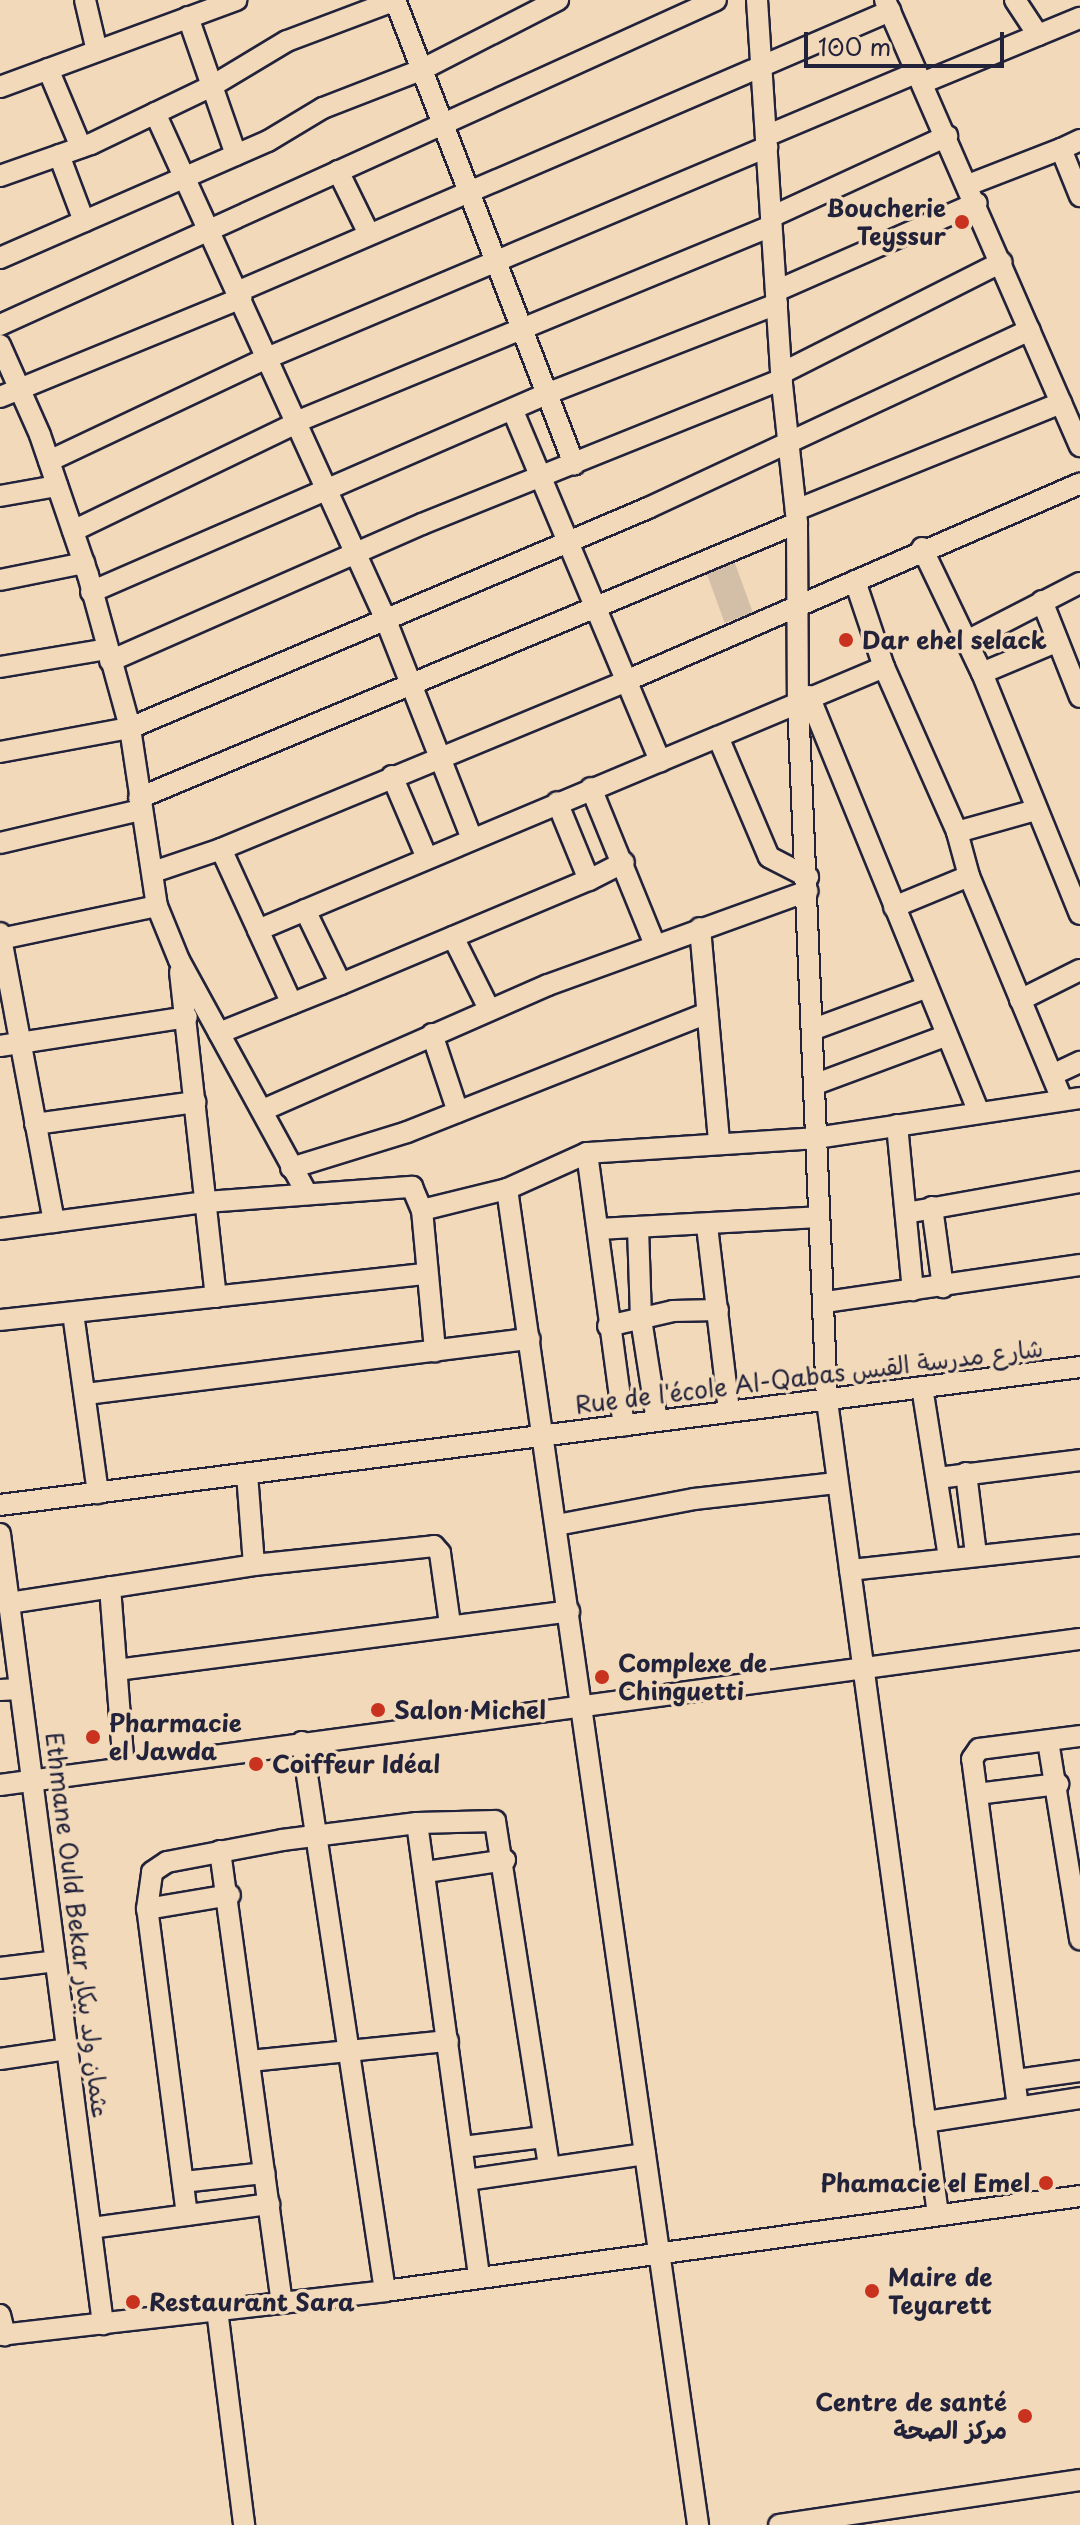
<!DOCTYPE html>
<html>
<head>
<meta charset="utf-8">
<style>
	body { margin:0 }
	#map { position:relative; width:1080px; height:2525px; overflow:hidden; background:#f1d9b9; font-family:"Playpen Sans","Playpen Sans Arabic",sans-serif }
	div>[style] { position:absolute }
	.green>* { inset:0; background:#d3bea7; transform-origin:0 0 }
	.roads { filter:drop-shadow(2px 0 #22223b) drop-shadow(-2px 0 #22223b) drop-shadow(0 2px #22223b) drop-shadow(0 -2px #22223b) }
	.minor>* { height:20px; margin:-10px; padding:0 10px; transform-origin:10px; border-radius:10px; background:#f1d9b9 }
	.dots>* { width:22px; height:22px; translate:-50% -50%; box-sizing:border-box; border:4px solid #f1d9b9; border-radius:50% }
	span { translate:-50% -50%; white-space:nowrap; text-align:center; line-height:1.15; -webkit-text-stroke:7px #f1d9b9; paint-order:stroke }
	.poi-label { font-size:24px; color:#22223b; font-weight:700 }
	.right { translate:-100% -50%; text-align:right }
	.left { translate:0 -50%; text-align:left }
	.street-label { font-size:24px; color:#22223b }
	.scale { position:absolute; left:804px; top:32px; width:200px; height:36px; box-sizing:border-box; border:4px solid #22223b; border-top:0; padding-left:10px; font-size:24px; line-height:28px; white-space:nowrap; color:#22223b; -webkit-text-stroke:6px #f1d9b9; paint-order:stroke }
</style>
</head>
<body>
<div id="map">
	<div class="green">
		<div style="left:733px;top:558px;width:58px;height:30px;rotate:70deg"></div>
	</div>
	<div class="roads">
		<div class="minor">
			<div style="left:85px;top:0;width:52px;rotate:76.8deg"></div>
			<div style="left:395px;top:0;width:498px;rotate:68.9deg"></div>
			<div style="left:757px;top:0;width:385px;rotate:86.3deg"></div>
			<div style="left:782px;top:384px;width:140px;rotate:83.8deg"></div>
			<div style="left:797px;top:523px;width:178px;rotate:89.7deg"></div>
			<div style="left:798px;top:701px;width:701px;rotate:87.63deg"></div>
			<div style="left:827px;top:1401px;width:821px;rotate:82.23deg"></div>
			<div style="left:885px;top:0;width:487px;rotate:66.4deg"></div>
			<div style="left:1015px;top:0;width:42px;rotate:56.7deg"></div>
			<div style="left:188px;top:17px;width:146px;rotate:70.8deg"></div>
			<div style="left:48px;top:69px;width:85px;rotate:67.1deg"></div>
			<div style="left:922px;top:83px;width:171px;rotate:-22.4deg"></div>
			<div style="left:0;top:87px;width:252px;rotate:-20.2deg"></div>
			<div style="left:155px;top:113px;width:555px;rotate:65.51deg"></div>
			<div style="left:385px;top:618px;width:238px;rotate:68.5deg"></div>
			<div style="left:766px;top:136px;width:163px;rotate:-22.8deg"></div>
			<div style="left:1061px;top:149px;width:21px;rotate:-25deg"></div>
			<div style="left:59px;top:155px;width:71px;rotate:69.3deg"></div>
			<div style="left:338px;top:171px;width:70px;rotate:63.8deg"></div>
			<div style="left:0;top:176px;width:96px;rotate:-19.4deg"></div>
			<div style="left:91px;top:144px;width:134px;rotate:-25.6deg"></div>
			<div style="left:212px;top:86px;width:87px;rotate:-31deg"></div>
			<div style="left:287px;top:41px;width:116px;rotate:-20.6deg"></div>
			<div style="left:968px;top:185px;width:100px;rotate:-21.2deg"></div>
			<div style="left:1061px;top:149px;width:51px;rotate:68deg"></div>
			<div style="left:771px;top:217px;width:194px;rotate:-24.7deg"></div>
			<div style="left:0;top:258px;width:292px;rotate:-23.6deg"></div>
			<div style="left:268px;top:141px;width:64px;rotate:-31deg"></div>
			<div style="left:323px;top:108px;width:105px;rotate:-21.2deg"></div>
			<div style="left:421px;top:70px;width:154px;rotate:-27.1deg"></div>
			<div style="left:239px;top:291px;width:709px;rotate:-23.27deg"></div>
			<div style="left:776px;top:291px;width:219px;rotate:-23.7deg"></div>
			<div style="left:0;top:325px;width:786px;rotate:-24.41deg"></div>
			<div style="left:0;top:345px;width:98px;rotate:66deg"></div>
			<div style="left:40px;top:435px;width:148px;rotate:71.1deg"></div>
			<div style="left:88px;top:575px;width:159px;rotate:74.6deg"></div>
			<div style="left:130px;top:728px;width:180px;rotate:81.4deg"></div>
			<div style="left:157px;top:906px;width:58px;rotate:67.8deg"></div>
			<div style="left:179px;top:960px;width:267px;rotate:61.3deg"></div>
			<div style="left:782px;top:373px;width:246px;rotate:-26.8deg"></div>
			<div style="left:0;top:397px;width:261px;rotate:-22.3deg"></div>
			<div style="left:513px;top:411px;width:380px;rotate:67.2deg"></div>
			<div style="left:296px;top:422px;width:514px;rotate:-22.42deg"></div>
			<div style="left:49px;top:461px;width:241px;rotate:-25.3deg"></div>
			<div style="left:267px;top:358px;width:543px;rotate:-22.88deg"></div>
			<div style="left:0;top:496px;width:58px;rotate:-10deg"></div>
			<div style="left:796px;top:510px;width:286px;rotate:-22deg"></div>
			<div style="left:73px;top:531px;width:248px;rotate:-25.8deg"></div>
			<div style="left:922px;top:548px;width:139px;rotate:64.4deg"></div>
			<div style="left:982px;top:673px;width:260px;rotate:67.9deg"></div>
			<div style="left:0;top:580px;width:86px;rotate:-11.4deg"></div>
			<div style="left:855px;top:581px;width:91px;rotate:71.4deg"></div>
			<div style="left:884px;top:667px;width:180px;rotate:66.1deg"></div>
			<div style="left:957px;top:832px;width:46px;rotate:74.7deg"></div>
			<div style="left:969px;top:876px;width:242px;rotate:67.4deg"></div>
			<div style="left:91px;top:592px;width:496px;rotate:-23.5deg"></div>
			<div style="left:546px;top:394px;width:248px;rotate:-21.3deg"></div>
			<div style="left:1042px;top:601px;width:103px;rotate:68.4deg"></div>
			<div style="left:967px;top:641px;width:127px;rotate:-27.2deg"></div>
			<div style="left:110px;top:661px;width:341px;rotate:-23.7deg"></div>
			<div style="left:422px;top:524px;width:388px;rotate:-21.9deg"></div>
			<div style="left:0;top:667px;width:109px;rotate:-9.5deg"></div>
			<div style="left:982px;top:673px;width:82px;rotate:-22.8deg"></div>
			<div style="left:809px;top:696px;width:449px;rotate:67.8deg"></div>
			<div style="left:718px;top:737px;width:130px;rotate:67deg"></div>
			<div style="left:769px;top:857px;width:44px;rotate:27.1deg"></div>
			<div style="left:0;top:752px;width:132px;rotate:-10.5deg"></div>
			<div style="left:130px;top:728px;width:563px;rotate:-23.01deg"></div>
			<div style="left:648px;top:508px;width:421px;rotate:-25deg"></div>
			<div style="left:392px;top:776px;width:89px;rotate:66.9deg"></div>
			<div style="left:591px;top:788px;width:170px;rotate:67.8deg"></div>
			<div style="left:139px;top:798px;width:713px;rotate:-22.68deg"></div>
			<div style="left:957px;top:832px;width:82px;rotate:-15.6deg"></div>
			<div style="left:0;top:843px;width:145px;rotate:-13.2deg"></div>
			<div style="left:221px;top:849px;width:89px;rotate:65.4deg"></div>
			<div style="left:258px;top:930px;width:679px;rotate:-22.79deg"></div>
			<div style="left:156px;top:871px;width:69px;rotate:-18.7deg"></div>
			<div style="left:221px;top:849px;width:441px;rotate:-22.5deg"></div>
			<div style="left:628px;top:680px;width:493px;rotate:-23.5deg"></div>
			<div style="left:589px;top:880px;width:39px;rotate:-27deg"></div>
			<div style="left:894px;top:907px;width:81px;rotate:-22.5deg"></div>
			<div style="left:305px;top:910px;width:82px;rotate:64.1deg"></div>
			<div style="left:341px;top:984px;width:269px;rotate:-22.8deg"></div>
			<div style="left:589px;top:880px;width:84px;rotate:-112.3deg"></div>
			<div style="left:700px;top:928px;width:215px;rotate:84.9deg"></div>
			<div style="left:258px;top:930px;width:81px;rotate:65.3deg"></div>
			<div style="left:0;top:933px;width:294px;rotate:79.4deg"></div>
			<div style="left:453px;top:937px;width:80px;rotate:63.4deg"></div>
			<div style="left:0;top:939px;width:160px;rotate:-11.9deg"></div>
			<div style="left:180px;top:972px;width:327px;rotate:83.7deg"></div>
			<div style="left:1020px;top:1000px;width:67px;rotate:-26.6deg"></div>
			<div style="left:814px;top:1029px;width:118px;rotate:-20.3deg"></div>
			<div style="left:219px;top:1033px;width:131px;rotate:-21.9deg"></div>
			<div style="left:432px;top:1034px;width:82px;rotate:71.6deg"></div>
			<div style="left:0;top:1046px;width:189px;rotate:-8.8deg"></div>
			<div style="left:1052px;top:1075px;width:31px;rotate:-25deg"></div>
			<div style="left:816px;top:1084px;width:138px;rotate:-20.4deg"></div>
			<div style="left:263px;top:1110px;width:311px;rotate:-23.7deg"></div>
			<div style="left:548px;top:985px;width:276px;rotate:-19.9deg"></div>
			<div style="left:35px;top:1124px;width:162px;rotate:-7.8deg"></div>
			<div style="left:897px;top:1125px;width:166px;rotate:84.5deg"></div>
			<div style="left:587px;top:1153px;width:275px;rotate:82.3deg"></div>
			<div style="left:291px;top:1168px;width:121px;rotate:-17.2deg"></div>
			<div style="left:407px;top:1132px;width:323px;rotate:-21.6deg"></div>
			<div style="left:507px;top:1189px;width:1350px;rotate:81.86deg"></div>
			<div style="left:932px;top:1207px;width:81px;rotate:82.2deg"></div>
			<div style="left:422px;top:1210px;width:88px;rotate:-13.9deg"></div>
			<div style="left:507px;top:1189px;width:88px;rotate:-24.2deg"></div>
			<div style="left:587px;top:1153px;width:229px;rotate:-3.7deg"></div>
			<div style="left:816px;top:1138px;width:267px;rotate:-8.6deg"></div>
			<div style="left:906px;top:1213px;width:177px;rotate:-10.1deg"></div>
			<div style="left:707px;top:1226px;width:186px;rotate:83.2deg"></div>
			<div style="left:638px;top:1228px;width:91px;rotate:88.1deg"></div>
			<div style="left:641px;top:1319px;width:103px;rotate:81.1deg"></div>
			<div style="left:0;top:1229px;width:208px;rotate:-7.5deg"></div>
			<div style="left:206px;top:1202px;width:207px;rotate:-4.2deg"></div>
			<div style="left:412px;top:1187px;width:25px;rotate:67deg"></div>
			<div style="left:422px;top:1210px;width:142px;rotate:84.7deg"></div>
			<div style="left:599px;top:1229px;width:219px;rotate:-3.1deg"></div>
			<div style="left:826px;top:1302px;width:257px;rotate:-8.3deg"></div>
			<div style="left:73px;top:1313px;width:182px;rotate:82.1deg"></div>
			<div style="left:0;top:1320px;width:428px;rotate:-6.2deg"></div>
			<div style="left:608px;top:1326px;width:67px;rotate:-13deg"></div>
			<div style="left:673px;top:1311px;width:45px;rotate:-1.3deg"></div>
			<div style="left:922px;top:1387px;width:173px;rotate:81deg"></div>
			<div style="left:86px;top:1394px;width:447px;rotate:-7.1deg"></div>
			<div style="left:966px;top:1473px;width:83px;rotate:83deg"></div>
			<div style="left:247px;top:1474px;width:91px;rotate:85.6deg"></div>
			<div style="left:938px;top:1478px;width:143px;rotate:-7.2deg"></div>
			<div style="left:0;top:1505px;width:1089px;rotate:-7.28deg"></div>
			<div style="left:557px;top:1525px;width:139px;rotate:-10.7deg"></div>
			<div style="left:694px;top:1499px;width:143px;rotate:-6.4deg"></div>
			<div style="left:0;top:1534px;width:797px;rotate:82.57deg"></div>
			<div style="left:850px;top:1570px;width:231px;rotate:-6.2deg"></div>
			<div style="left:110px;top:1587px;width:181px;rotate:85.6deg"></div>
			<div style="left:9px;top:1603px;width:248px;rotate:-8.8deg"></div>
			<div style="left:254px;top:1565px;width:181px;rotate:-6deg"></div>
			<div style="left:434px;top:1546px;width:9px;rotate:49deg"></div>
			<div style="left:440px;top:1553px;width:72px;rotate:82deg"></div>
			<div style="left:117px;top:1670px;width:456px;rotate:-7.4deg"></div>
			<div style="left:0;top:1690px;width:20px;rotate:-3deg"></div>
			<div style="left:1048px;top:1741px;width:201px;rotate:80.8deg"></div>
			<div style="left:302px;top:1742px;width:555px;rotate:81.4deg"></div>
			<div style="left:0;top:1785px;width:1090px;rotate:-7.7deg"></div>
			<div style="left:977px;top:1794px;width:82px;rotate:-7deg"></div>
			<div style="left:417px;top:1823px;width:456px;rotate:82.2deg"></div>
			<div style="left:220px;top:1851px;width:456px;rotate:82.2deg"></div>
			<div style="left:426px;top:1872px;width:80px;rotate:-8.6deg"></div>
			<div style="left:147px;top:1909px;width:84px;rotate:-9.6deg"></div>
			<div style="left:0;top:1968px;width:56px;rotate:-7.1deg"></div>
			<div style="left:0;top:2059px;width:69px;rotate:-8.4deg"></div>
			<div style="left:250px;top:2061px;width:199px;rotate:-5.8deg"></div>
			<div style="left:1016px;top:2080px;width:65px;rotate:-8deg"></div>
			<div style="left:1018px;top:2107px;width:351px;rotate:-97.5deg"></div>
			<div style="left:972px;top:1759px;width:12px;rotate:-55deg"></div>
			<div style="left:979px;top:1749px;width:102px;rotate:-7.3deg"></div>
			<div style="left:925px;top:2122px;width:157px;rotate:-8.8deg"></div>
			<div style="left:463px;top:2147px;width:81px;rotate:-7.1deg"></div>
			<div style="left:467px;top:2180px;width:180px;rotate:-8.3deg"></div>
			<div style="left:183px;top:2182px;width:82px;rotate:-6.3deg"></div>
			<div style="left:187px;top:2215px;width:309px;rotate:-97.4deg"></div>
			<div style="left:147px;top:1909px;width:37px;rotate:-82deg"></div>
			<div style="left:152px;top:1872px;width:18px;rotate:-34deg"></div>
			<div style="left:167px;top:1862px;width:117px;rotate:-10.8deg"></div>
			<div style="left:282px;top:1840px;width:136px;rotate:-7.2deg"></div>
			<div style="left:417px;top:1823px;width:78px;rotate:-1.5deg"></div>
			<div style="left:495px;top:1821px;width:349px;rotate:81.1deg"></div>
			<div style="left:91px;top:2228px;width:180px;rotate:-7.7deg"></div>
			<div style="left:217px;top:2310px;width:217px;rotate:82.8deg"></div>
			<div style="left:0;top:2315px;width:21px;rotate:76deg"></div>
			<div style="left:0;top:2335px;width:388px;rotate:-6.5deg"></div>
			<div style="left:385px;top:2291px;width:701px;rotate:-7.78deg"></div>
			<div style="left:779px;top:2525px;width:304px;rotate:-8.5deg"></div>
		</div>
	</div>
	<div class="dots">
		<div style="left:962px;top:222px;background:#c8321e"></div>
		<div style="left:846px;top:640px;background:#c8321e"></div>
		<div style="left:602px;top:1677px;background:#c8321e"></div>
		<div style="left:378px;top:1710px;background:#c8321e"></div>
		<div style="left:93px;top:1737px;background:#c8321e"></div>
		<div style="left:256px;top:1764px;background:#c8321e"></div>
		<div style="left:1046px;top:2183px;background:#c8321e"></div>
		<div style="left:872px;top:2291px;background:#c8321e"></div>
		<div style="left:133px;top:2302px;background:#c8321e"></div>
		<div style="left:1025px;top:2416px;background:#c8321e"></div>
	</div>
	<div class="poi-label">
		<span class="right" style="left:946px;top:222px">Boucherie<br>Teyssur</span>
		<span class="left" style="left:862px;top:640px">Dar ehel selack</span>
		<span class="left" style="left:618px;top:1677px">Complexe de<br>Chinguetti</span>
		<span class="left" style="left:394px;top:1710px">Salon Michel</span>
		<span class="left" style="left:109px;top:1737px">Pharmacie<br>el Jawda</span>
		<span class="left" style="left:272px;top:1764px">Coiffeur Idéal</span>
		<span class="right" style="left:1030px;top:2183px">Phamacie el Emel</span>
		<span class="left" style="left:888px;top:2291px">Maire de<br>Teyarett</span>
		<span class="left" style="left:149px;top:2302px">Restaurant Sara</span>
		<span class="right" style="left:1007px;top:2416px">Centre de santé<br>مركز الصحة</span>
	</div>
	<div class="street-label">
		<span style="left:809px;top:1376px;rotate:-7deg">Rue de l'école Al-Qabas شارع مدرسة القبس</span>
		<span style="left:78px;top:1925px;rotate:83deg">Ethmane Ould Bekar عثمان ولد بيكار</span>
	</div>
	<div class="scale">100 m</div>
</div>
</body>
</html>
